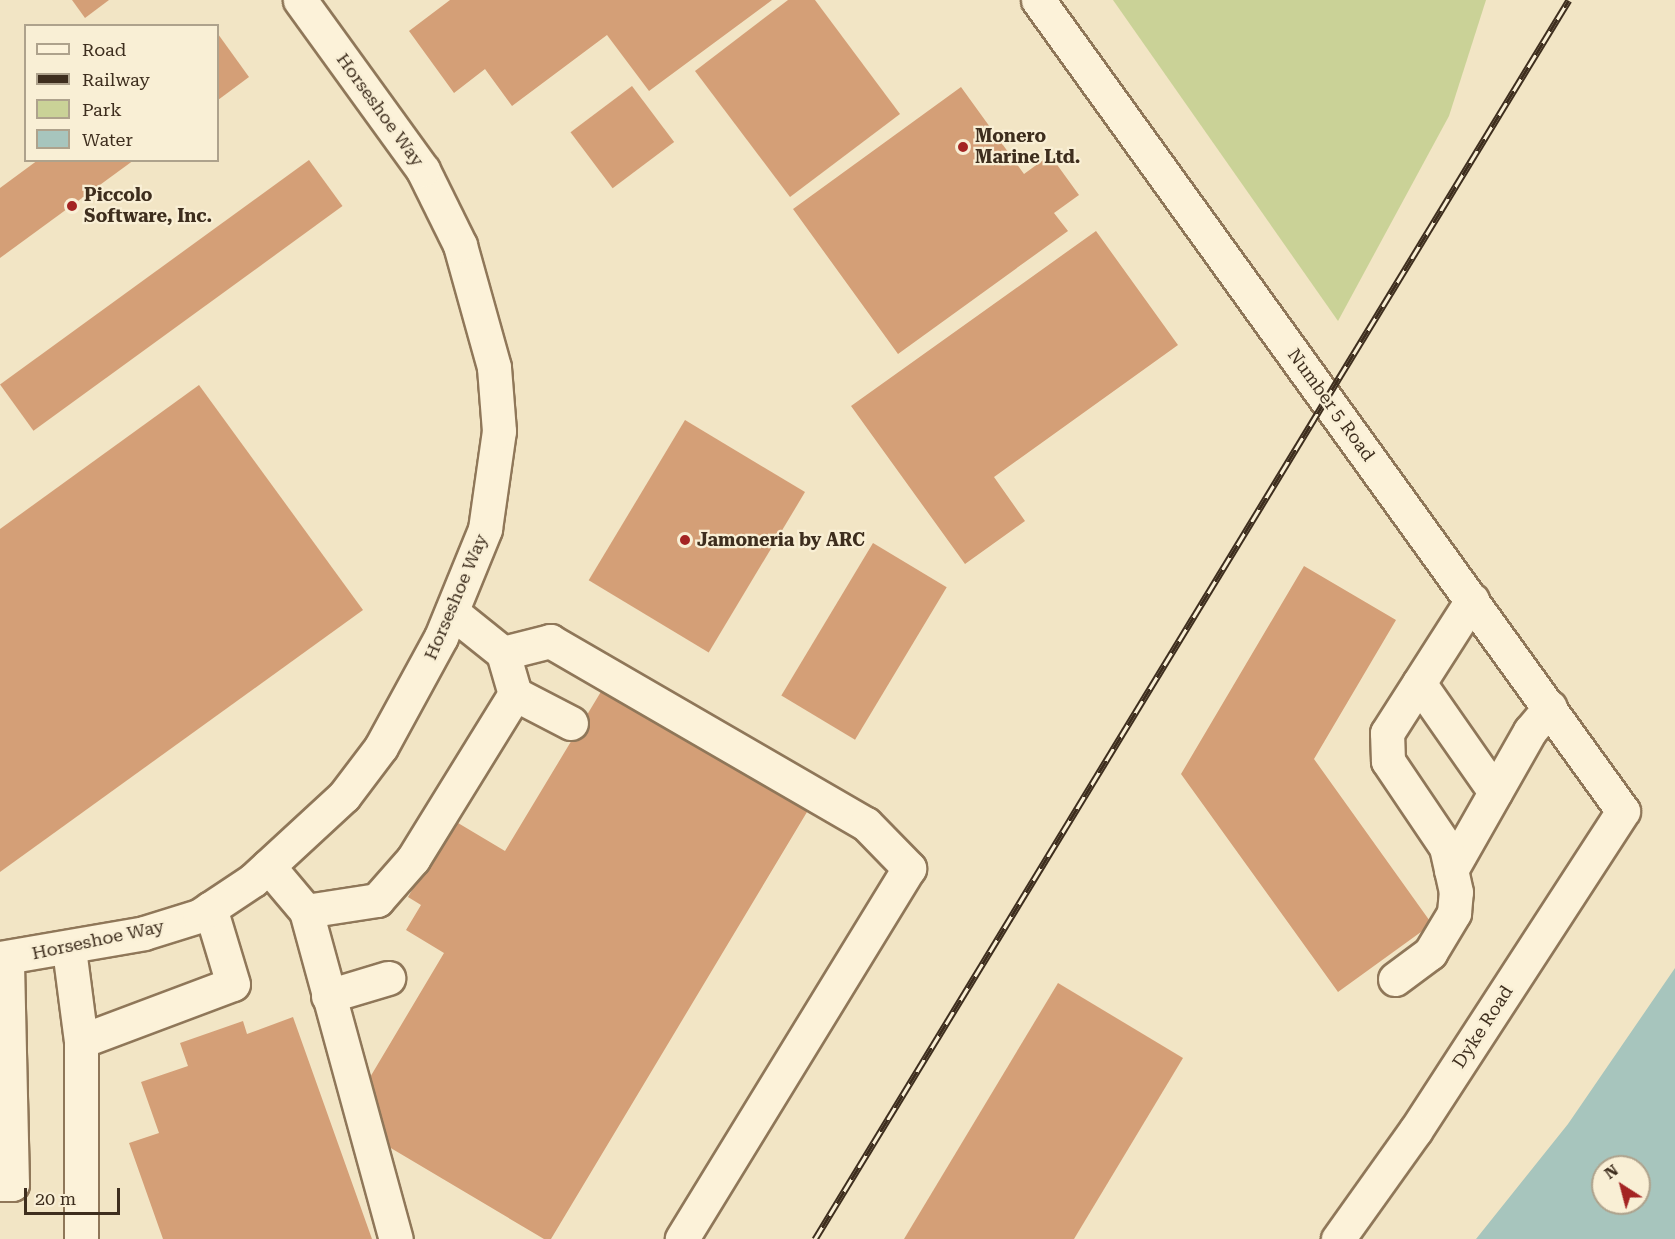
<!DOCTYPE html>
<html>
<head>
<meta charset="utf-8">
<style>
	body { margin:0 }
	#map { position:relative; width:1675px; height:1239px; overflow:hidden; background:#f2e5c5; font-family:"Roboto Serif",serif }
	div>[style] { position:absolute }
	.green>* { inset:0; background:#cad297 }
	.water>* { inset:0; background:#a7c5bd }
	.building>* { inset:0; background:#d49f77; transform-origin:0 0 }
	.roads { filter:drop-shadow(2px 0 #8f7759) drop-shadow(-2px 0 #8f7759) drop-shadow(0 2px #8f7759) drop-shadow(0 -2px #8f7759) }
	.minor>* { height:33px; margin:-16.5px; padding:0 16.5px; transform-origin:16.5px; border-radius:16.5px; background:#fcf2d9 }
	.rail>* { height:7px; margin-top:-3.5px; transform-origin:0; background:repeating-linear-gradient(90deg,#f9efd5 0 14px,#3e2e1e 0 28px); box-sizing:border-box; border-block:2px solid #3e2e1e }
	.dots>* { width:16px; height:16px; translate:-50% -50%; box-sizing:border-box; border:3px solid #f9efd5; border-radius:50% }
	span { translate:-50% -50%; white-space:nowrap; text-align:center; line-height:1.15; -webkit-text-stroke:4.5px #f9efd5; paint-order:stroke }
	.street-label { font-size:18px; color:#3e2e1e }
	.poi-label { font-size:18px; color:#3e2e1e; font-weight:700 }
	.left { translate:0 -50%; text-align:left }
	.legend { position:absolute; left:24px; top:24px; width:195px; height:138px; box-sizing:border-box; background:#f9efd5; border:2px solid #aea28c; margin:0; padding:8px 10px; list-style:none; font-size:18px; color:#3e2e1e }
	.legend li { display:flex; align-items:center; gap:12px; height:30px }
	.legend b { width:30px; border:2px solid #aea28c }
	.north { position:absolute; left:1591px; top:1155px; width:60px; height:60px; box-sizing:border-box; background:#f9efd5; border:2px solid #aea28c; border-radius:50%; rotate:324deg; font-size:16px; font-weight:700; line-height:24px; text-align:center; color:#3e2e1e }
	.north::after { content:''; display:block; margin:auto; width:21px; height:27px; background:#a42423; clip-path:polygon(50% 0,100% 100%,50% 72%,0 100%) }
	.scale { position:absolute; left:24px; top:1188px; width:96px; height:27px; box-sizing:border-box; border:3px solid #3e2e1e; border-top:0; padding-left:8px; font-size:18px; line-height:21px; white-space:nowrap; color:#3e2e1e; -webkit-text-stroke:4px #f9efd5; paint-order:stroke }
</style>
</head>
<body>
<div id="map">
	<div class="green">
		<div style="clip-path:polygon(1113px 0,1486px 0,1449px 116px,1338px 321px)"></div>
	</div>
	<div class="water">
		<div style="clip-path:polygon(evenodd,1675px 968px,1675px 1239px,1476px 1239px,1568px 1124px,1675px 968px,1603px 1167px,1639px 1167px,1639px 1203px,1603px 1203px,1603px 1167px)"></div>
	</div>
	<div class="building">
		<div style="clip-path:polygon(72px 0,109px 0,85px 18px)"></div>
		<div style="clip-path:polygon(450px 0,772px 0,649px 91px,607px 35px,512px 106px,485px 69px,454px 93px,409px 31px)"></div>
		<div style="clip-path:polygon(788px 0,815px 0,900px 114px,790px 197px,695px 71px)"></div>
		<div style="clip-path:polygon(218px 34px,249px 77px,218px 100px)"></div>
		<div style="left:632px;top:86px;width:70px;height:77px;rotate:53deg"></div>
		<div style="clip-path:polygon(961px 87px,1024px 174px,1050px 155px,1079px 195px,1054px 213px,1068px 231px,898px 354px,793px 209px)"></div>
		<div style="clip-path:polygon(38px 160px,134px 160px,0 258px,0 188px)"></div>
		<div style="left:309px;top:160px;width:57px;height:382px;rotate:54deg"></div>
		<div style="clip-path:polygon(1096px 231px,1178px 345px,994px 477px,1025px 521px,965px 564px,851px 406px)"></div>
		<div style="clip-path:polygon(199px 385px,363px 610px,0 872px,0 529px)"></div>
		<div style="left:685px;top:420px;width:140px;height:187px;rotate:31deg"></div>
		<div style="left:873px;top:543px;width:86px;height:178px;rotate:31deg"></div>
		<div style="clip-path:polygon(1304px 566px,1396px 620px,1314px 759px,1432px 924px,1338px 992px,1181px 774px)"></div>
		<div style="clip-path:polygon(605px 685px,810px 807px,551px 1239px,544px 1239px,384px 1144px,366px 1084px,444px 953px,406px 930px,421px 905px,408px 897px,453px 820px,505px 851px)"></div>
		<div style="clip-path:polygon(1058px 983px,1183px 1058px,1074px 1239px,904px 1239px)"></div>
		<div style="clip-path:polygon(293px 1017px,372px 1239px,163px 1239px,129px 1143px,159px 1133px,141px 1082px,188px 1066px,180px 1043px,243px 1021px,247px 1034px)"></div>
	</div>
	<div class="roads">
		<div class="minor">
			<div style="left:1038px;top:0;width:1000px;rotate:54.2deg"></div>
			<div style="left:1623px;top:811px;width:382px;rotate:123deg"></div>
			<div style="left:1415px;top:1131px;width:133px;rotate:125.5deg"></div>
			<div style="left:503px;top:653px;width:49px;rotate:-14.3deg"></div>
			<div style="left:550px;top:641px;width:365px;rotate:30.1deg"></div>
			<div style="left:866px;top:824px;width:62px;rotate:45.7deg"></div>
			<div style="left:909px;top:868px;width:435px;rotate:121.5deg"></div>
			<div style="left:1419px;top:683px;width:133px;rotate:55.1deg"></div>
			<div style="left:515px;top:694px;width:63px;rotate:27.4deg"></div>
			<div style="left:268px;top:866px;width:59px;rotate:49.8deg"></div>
			<div style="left:306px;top:911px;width:72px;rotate:-8.8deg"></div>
			<div style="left:377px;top:900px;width:55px;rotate:-48.7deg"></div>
			<div style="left:413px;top:859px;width:194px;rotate:-58.3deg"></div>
			<div style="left:515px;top:694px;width:43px;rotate:-106.3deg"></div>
			<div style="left:503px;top:653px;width:65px;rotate:-141.2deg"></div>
			<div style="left:1451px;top:870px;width:160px;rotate:-60.4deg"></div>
			<div style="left:1530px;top:731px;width:31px;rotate:-50deg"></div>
			<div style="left:306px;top:911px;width:340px;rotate:74.7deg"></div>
			<div style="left:69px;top:949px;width:93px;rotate:82.6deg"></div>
			<div style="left:81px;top:1041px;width:162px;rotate:-20.6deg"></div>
			<div style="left:233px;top:984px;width:79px;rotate:-106.8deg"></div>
			<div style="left:0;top:958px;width:146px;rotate:-9.8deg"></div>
			<div style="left:144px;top:933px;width:58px;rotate:-17.2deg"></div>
			<div style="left:199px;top:916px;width:65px;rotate:-33.7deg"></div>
			<div style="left:253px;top:880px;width:124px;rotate:-42.7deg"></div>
			<div style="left:344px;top:796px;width:61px;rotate:-52.9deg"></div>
			<div style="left:381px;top:747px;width:125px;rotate:-61.4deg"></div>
			<div style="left:441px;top:637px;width:117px;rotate:-67.8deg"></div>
			<div style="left:485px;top:529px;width:99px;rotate:-81.9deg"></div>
			<div style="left:499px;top:431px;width:64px;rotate:-94.5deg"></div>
			<div style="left:494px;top:367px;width:127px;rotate:-105.6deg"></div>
			<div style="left:460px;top:245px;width:84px;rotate:-116.3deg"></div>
			<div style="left:423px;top:170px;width:210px;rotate:-125.9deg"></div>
			<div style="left:1395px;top:979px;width:44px;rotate:-36.6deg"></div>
			<div style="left:1430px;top:953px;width:47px;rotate:-59deg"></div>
			<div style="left:1454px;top:913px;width:21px;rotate:-85deg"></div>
			<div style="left:1456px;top:892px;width:46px;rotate:-102.5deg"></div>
			<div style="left:1446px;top:847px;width:104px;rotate:-124deg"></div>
			<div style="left:1388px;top:761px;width:28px;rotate:-92deg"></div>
			<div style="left:1387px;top:733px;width:158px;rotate:-57.4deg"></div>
			<div style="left:328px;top:996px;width:63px;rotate:-16.7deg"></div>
			<div style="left:81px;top:1041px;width:198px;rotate:90deg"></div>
			<div style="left:0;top:1184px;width:12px"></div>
			<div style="left:12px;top:1184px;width:226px;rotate:-91.3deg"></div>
		</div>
	</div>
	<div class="rail">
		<div style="left:815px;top:1239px;width:1450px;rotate:-58.68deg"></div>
	</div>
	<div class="dots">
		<div style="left:963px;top:147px;background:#a42423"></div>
		<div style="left:72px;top:206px;background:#a42423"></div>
		<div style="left:685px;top:540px;background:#a42423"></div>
	</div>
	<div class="street-label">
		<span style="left:380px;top:110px;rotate:54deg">Horseshoe Way</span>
		<span style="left:1331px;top:405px;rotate:54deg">Number 5 Road</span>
		<span style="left:456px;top:597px;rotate:-67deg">Horseshoe Way</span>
		<span style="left:98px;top:940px;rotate:-12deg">Horseshoe Way</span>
		<span style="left:1483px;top:1027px;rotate:-57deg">Dyke Road</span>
	</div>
	<div class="poi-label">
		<span class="left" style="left:975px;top:147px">Monero<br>Marine Ltd.</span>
		<span class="left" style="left:84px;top:206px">Piccolo<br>Software, Inc.</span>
		<span class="left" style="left:697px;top:540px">Jamoneria by ARC</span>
	</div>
	<ul class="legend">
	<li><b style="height:8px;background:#fcf2d9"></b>Road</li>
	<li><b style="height:8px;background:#3e2e1e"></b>Railway</li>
	<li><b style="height:16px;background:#cad297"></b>Park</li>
	<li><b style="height:16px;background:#a7c5bd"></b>Water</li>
	</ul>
	<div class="north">N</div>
	<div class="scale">20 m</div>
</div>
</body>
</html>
